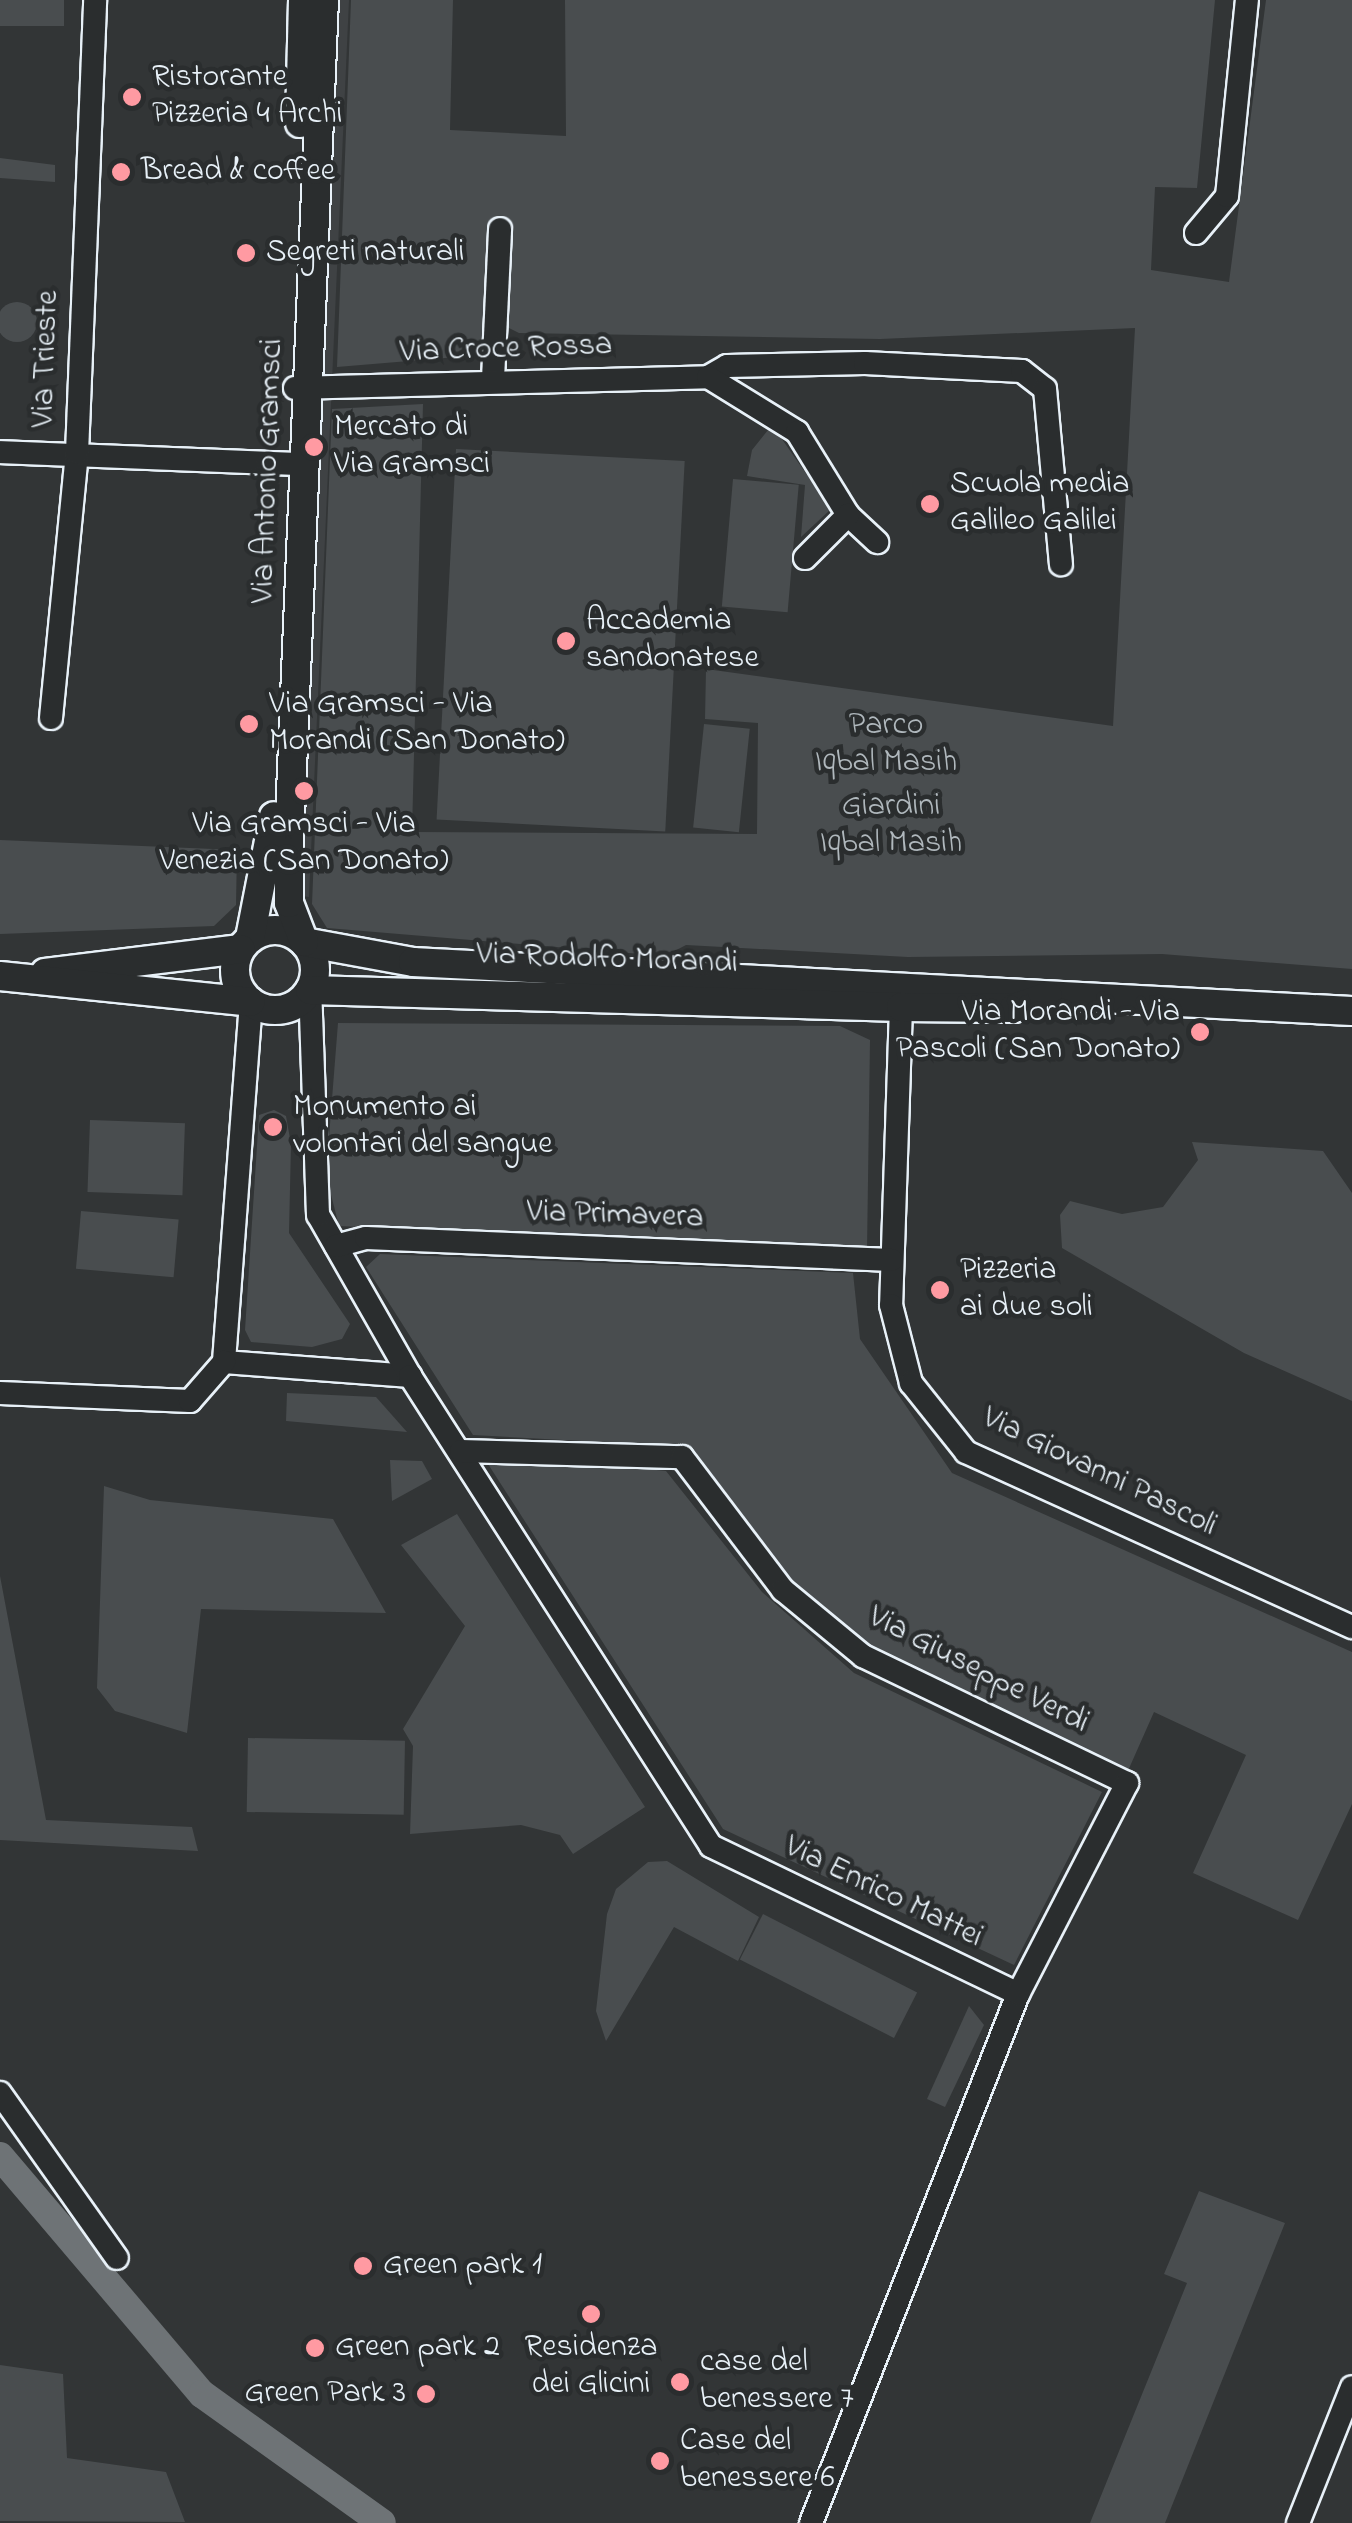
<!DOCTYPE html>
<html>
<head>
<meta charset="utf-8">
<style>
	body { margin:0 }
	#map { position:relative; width:1352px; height:2523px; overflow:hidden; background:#323536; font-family:"Indie Flower",sans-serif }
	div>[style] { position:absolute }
	.built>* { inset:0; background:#3f4244 }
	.green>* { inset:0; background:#494d4f; transform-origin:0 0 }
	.round { border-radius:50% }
	.canal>* { height:28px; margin:-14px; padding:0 14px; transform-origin:14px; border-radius:14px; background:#6e7376 }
	.roads { filter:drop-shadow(2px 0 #e8f1f8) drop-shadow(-2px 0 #e8f1f8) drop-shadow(0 2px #e8f1f8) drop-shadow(0 -2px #e8f1f8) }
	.minor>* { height:22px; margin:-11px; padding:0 11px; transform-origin:11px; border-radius:11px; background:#2a2d2e }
	.tertiary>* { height:28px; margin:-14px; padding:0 14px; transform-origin:14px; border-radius:14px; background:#2a2d2e }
	.tertiary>.ring { margin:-14px; padding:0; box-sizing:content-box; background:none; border:28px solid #2a2d2e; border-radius:50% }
	.dots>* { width:28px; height:28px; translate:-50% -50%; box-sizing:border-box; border:5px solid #2a2d2e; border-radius:50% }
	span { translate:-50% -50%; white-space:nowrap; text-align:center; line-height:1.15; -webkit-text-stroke:9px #2a2d2e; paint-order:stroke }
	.poi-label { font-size:32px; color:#e8f1f8 }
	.left { translate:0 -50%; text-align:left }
	.right { translate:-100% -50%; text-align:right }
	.street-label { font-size:32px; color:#e8f1f8 }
	.park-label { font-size:32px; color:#b0b8bd }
</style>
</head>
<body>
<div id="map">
	<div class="built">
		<div style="clip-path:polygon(317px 0,349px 0,309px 897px,282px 893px)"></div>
	</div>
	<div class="green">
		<div style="left:0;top:0;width:64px;height:26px"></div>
		<div style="clip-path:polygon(351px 0,453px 0,450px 130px,566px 136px,565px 0,1215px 0,1197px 188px,1155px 187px,1151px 270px,1229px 282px,1266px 0,1352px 0,1352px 969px,1162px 954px,908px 957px,686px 945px,665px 956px,327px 928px,312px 904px,332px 409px,423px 404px,412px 832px,757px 834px,758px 723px,705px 719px,706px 669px,1113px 726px,1135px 328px,880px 339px,519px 333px,487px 317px,481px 355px,337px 367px)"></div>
		<div style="clip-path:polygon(0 158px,55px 165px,55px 182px,0 178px)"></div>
		<div class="round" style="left:-3px;top:302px;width:40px;height:40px"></div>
		<div style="clip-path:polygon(772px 425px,831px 509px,801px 537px,805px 485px,747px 476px,752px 450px)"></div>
		<div style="left:456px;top:449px;width:229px;height:371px;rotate:3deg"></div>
		<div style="left:733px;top:479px;width:66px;height:128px;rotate:5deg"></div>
		<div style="left:704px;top:724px;width:46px;height:104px;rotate:6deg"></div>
		<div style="clip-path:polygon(0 840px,237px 850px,236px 905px,214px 926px,0 934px)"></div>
		<div style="clip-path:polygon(338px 1023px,840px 1026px,870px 1040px,867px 1250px,339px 1226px,326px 1175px)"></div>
		<div style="clip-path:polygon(274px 1110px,286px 1116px,291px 1144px,289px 1233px,350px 1324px,342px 1339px,312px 1347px,251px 1342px,245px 1330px,259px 1115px)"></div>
		<div style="left:90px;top:1120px;width:95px;height:72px;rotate:2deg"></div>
		<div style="clip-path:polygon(1192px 1142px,1323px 1151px,1352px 1193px,1352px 1401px,1244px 1353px,1062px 1248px,1060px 1215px,1070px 1201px,1122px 1214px,1163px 1207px,1198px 1160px)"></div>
		<div style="left:81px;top:1211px;width:98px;height:58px;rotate:5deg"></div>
		<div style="clip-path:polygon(380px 1254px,853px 1273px,860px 1339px,952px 1473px,1352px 1652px,1352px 1804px,1298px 1920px,1193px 1873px,1246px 1755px,1154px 1712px,1127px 1773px,867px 1649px,795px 1587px,692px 1447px,473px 1435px,366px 1267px)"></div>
		<div style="clip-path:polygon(287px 1393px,376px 1397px,407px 1432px,286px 1421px)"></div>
		<div style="clip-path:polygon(390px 1460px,422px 1461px,432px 1479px,392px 1501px)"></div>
		<div style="clip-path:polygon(570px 1461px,666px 1471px,762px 1592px,854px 1673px,1102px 1792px,1014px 1965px,723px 1829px,488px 1464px)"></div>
		<div style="clip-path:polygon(104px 1486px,150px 1500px,333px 1519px,386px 1613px,201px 1609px,187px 1733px,115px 1711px,97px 1688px)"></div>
		<div style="clip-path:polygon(457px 1514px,645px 1807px,573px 1854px,560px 1835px,521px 1825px,410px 1834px,413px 1746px,403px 1729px,465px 1626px,401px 1545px)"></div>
		<div style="clip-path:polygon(0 1576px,46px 1820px,192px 1827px,198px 1851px,0 1840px)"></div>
		<div style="left:248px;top:1738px;width:157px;height:74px;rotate:1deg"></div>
		<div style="clip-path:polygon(667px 1861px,759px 1917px,738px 1961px,674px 1927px,606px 2041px,596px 2011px,607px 1914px,616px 1889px,648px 1862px)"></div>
		<div style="left:763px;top:1914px;width:173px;height:51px;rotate:27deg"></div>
		<div style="clip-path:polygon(969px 2006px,984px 2025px,945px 2107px,927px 2099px)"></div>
		<div style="clip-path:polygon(1199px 2191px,1285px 2223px,1165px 2523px,1090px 2523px,1187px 2283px,1164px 2274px)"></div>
		<div style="clip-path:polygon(0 2365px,63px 2374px,67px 2458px,166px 2472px,185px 2522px,0 2521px)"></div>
	</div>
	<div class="canal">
		<div style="left:0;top:2156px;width:312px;rotate:49.7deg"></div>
		<div style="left:202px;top:2394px;width:221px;rotate:35.6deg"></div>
	</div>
	<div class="roads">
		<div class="minor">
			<div style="left:1196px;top:233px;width:48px;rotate:-50deg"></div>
			<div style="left:1227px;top:196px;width:197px;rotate:-84.2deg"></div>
			<div style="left:708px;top:377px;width:22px;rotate:-30deg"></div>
			<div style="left:727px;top:366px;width:138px;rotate:-1.2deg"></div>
			<div style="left:865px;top:363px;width:157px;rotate:2.9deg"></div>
			<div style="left:1022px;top:371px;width:29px;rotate:38deg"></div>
			<div style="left:1045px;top:389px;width:176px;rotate:84.8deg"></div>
			<div style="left:493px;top:379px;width:150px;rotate:-87.3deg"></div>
			<div style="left:295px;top:388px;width:413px;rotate:-1.5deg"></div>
			<div style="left:708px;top:377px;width:105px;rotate:31.7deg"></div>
			<div style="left:797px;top:432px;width:97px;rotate:58.4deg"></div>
			<div style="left:848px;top:515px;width:40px;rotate:43deg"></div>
			<div style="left:0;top:452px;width:305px;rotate:2.3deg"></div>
			<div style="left:805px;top:558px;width:61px;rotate:-45deg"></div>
			<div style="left:51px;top:718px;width:266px;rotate:-84.4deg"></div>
			<div style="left:77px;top:453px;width:453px;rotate:-87.7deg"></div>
			<div style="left:251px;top:1002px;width:361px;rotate:94.3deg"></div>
			<div style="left:224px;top:1362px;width:187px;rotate:4.3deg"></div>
			<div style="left:410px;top:1376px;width:185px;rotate:-119.7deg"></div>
			<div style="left:318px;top:1215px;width:225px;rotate:-92deg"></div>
			<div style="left:901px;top:1007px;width:298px;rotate:91.9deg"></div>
			<div style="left:891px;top:1305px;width:81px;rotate:75.6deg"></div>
			<div style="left:911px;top:1383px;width:88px;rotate:51.4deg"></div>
			<div style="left:966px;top:1452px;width:424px;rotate:24.4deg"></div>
			<div style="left:336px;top:1246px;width:31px;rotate:-15deg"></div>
			<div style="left:366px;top:1238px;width:526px;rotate:2.4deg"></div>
			<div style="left:410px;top:1376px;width:558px;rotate:57.36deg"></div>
			<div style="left:711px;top:1846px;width:341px;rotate:25.7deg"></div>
			<div style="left:1018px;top:1994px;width:568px;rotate:111.37deg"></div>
			<div style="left:0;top:1393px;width:190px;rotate:2.4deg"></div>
			<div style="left:190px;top:1401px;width:52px;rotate:-48.9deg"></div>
			<div style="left:461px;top:1451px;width:221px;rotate:1.6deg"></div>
			<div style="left:682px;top:1457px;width:167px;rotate:52.8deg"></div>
			<div style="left:783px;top:1590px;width:104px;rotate:39.5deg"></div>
			<div style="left:863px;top:1656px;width:293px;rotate:25.7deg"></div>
			<div style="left:1127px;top:1783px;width:237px;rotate:117.3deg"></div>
			<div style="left:0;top:2093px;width:202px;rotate:54.7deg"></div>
			<div style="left:1298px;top:2523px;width:146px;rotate:-68.3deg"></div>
		</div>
		<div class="tertiary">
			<div style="left:300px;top:123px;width:123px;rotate:-88.6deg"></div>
			<div class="ring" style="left:235px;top:930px;width:52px;height:52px"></div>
			<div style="left:250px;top:938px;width:124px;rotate:-78.9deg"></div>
			<div style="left:304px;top:942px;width:111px;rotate:10.4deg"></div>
			<div style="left:413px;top:962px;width:940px;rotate:2.99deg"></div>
			<div style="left:304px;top:942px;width:42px;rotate:-111deg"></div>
			<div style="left:289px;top:903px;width:62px;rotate:-90deg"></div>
			<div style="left:289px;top:841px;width:842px;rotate:-87.62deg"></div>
			<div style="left:45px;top:973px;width:197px;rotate:-7deg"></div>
			<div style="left:0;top:976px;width:252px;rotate:5.9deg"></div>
			<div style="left:310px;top:990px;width:591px;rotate:1.65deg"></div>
			<div style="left:901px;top:1007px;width:113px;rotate:0.5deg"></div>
			<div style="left:1014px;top:1008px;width:36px;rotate:-19deg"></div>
		</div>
	</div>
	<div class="dots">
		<div style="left:132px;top:97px;background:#ff9aa2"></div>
		<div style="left:121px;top:172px;background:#ff9aa2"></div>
		<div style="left:246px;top:253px;background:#ff9aa2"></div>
		<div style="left:314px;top:447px;background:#ff9aa2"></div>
		<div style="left:930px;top:504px;background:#ff9aa2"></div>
		<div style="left:566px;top:641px;background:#ff9aa2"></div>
		<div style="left:249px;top:724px;background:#ff9aa2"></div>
		<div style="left:304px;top:791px;background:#ff9aa2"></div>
		<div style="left:1200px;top:1032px;background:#ff9aa2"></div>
		<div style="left:273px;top:1127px;background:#ff9aa2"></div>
		<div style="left:940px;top:1290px;background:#ff9aa2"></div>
		<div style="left:363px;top:2266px;background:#ff9aa2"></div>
		<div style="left:591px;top:2314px;background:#ff9aa2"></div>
		<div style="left:315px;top:2348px;background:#ff9aa2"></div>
		<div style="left:680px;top:2382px;background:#ff9aa2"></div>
		<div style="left:426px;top:2394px;background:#ff9aa2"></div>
		<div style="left:660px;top:2461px;background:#ff9aa2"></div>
	</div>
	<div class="poi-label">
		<span class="left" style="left:152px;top:97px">Ristorante<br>Pizzeria 4 Archi</span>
		<span class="left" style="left:141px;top:172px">Bread &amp; coffee</span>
		<span class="left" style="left:266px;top:253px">Segreti naturali</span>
		<span class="left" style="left:334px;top:447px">Mercato di<br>Via Gramsci</span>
		<span class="left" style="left:950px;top:504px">Scuola media<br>Galileo Galilei</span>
		<span class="left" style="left:586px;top:641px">Accademia<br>sandonatese</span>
		<span class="left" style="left:269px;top:724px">Via Gramsci - Via<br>Morandi (San Donato)</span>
		<span style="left:304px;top:844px">Via Gramsci - Via<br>Venezia (San Donato)</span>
		<span class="right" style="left:1180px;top:1032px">Via Morandi - Via<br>Pascoli (San Donato)</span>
		<span class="left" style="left:293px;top:1127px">Monumento ai<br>volontari del sangue</span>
		<span class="left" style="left:960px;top:1290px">Pizzeria<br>ai due soli</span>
		<span class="left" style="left:383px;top:2266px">Green park 1</span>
		<span class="left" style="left:335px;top:2348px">Green park 2</span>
		<span style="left:591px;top:2367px">Residenza<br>dei Glicini</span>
		<span class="left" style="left:700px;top:2382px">case del<br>benessere 7</span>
		<span class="right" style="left:406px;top:2394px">Green Park 3</span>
		<span class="left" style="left:680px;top:2461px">Case del<br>benessere 6</span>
	</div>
	<div class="street-label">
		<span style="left:506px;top:350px;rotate:-2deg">Via Croce Rossa</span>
		<span style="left:47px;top:359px;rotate:-88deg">Via Trieste</span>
		<span style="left:269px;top:471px;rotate:-88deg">Via Antonio Gramsci</span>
		<span style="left:607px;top:960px;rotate:2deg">Via Rodolfo Morandi</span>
		<span style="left:615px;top:1216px;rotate:2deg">Via Primavera</span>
		<span style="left:1099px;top:1473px;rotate:26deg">Via Giovanni Pascoli</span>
		<span style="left:978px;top:1671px;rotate:27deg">Via Giuseppe Verdi</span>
		<span style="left:883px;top:1893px;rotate:26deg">Via Enrico Mattei</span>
	</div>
	<div class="park-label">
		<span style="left:886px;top:745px">Parco<br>Iqbal Masih</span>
		<span style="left:891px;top:826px">Giardini<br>Iqbal Masih</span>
	</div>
</div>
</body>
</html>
